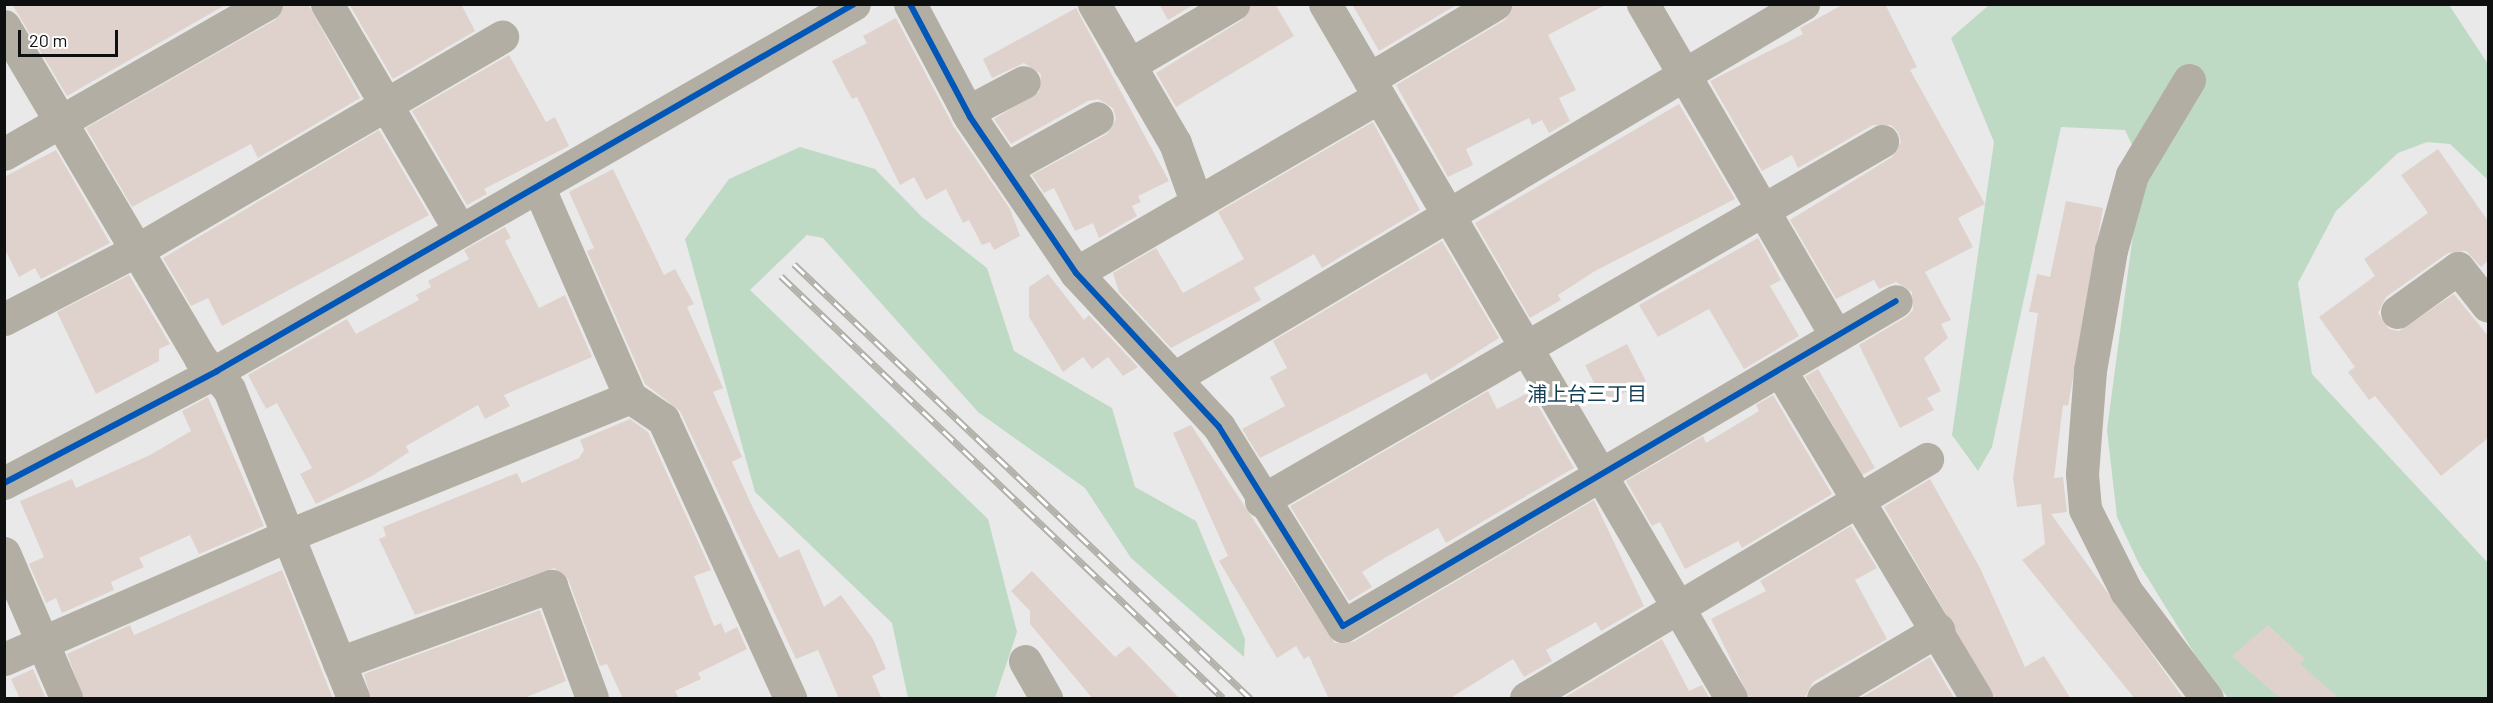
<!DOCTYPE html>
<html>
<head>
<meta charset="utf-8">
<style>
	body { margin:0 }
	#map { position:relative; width:2493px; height:703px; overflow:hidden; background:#e9e9e9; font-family:Barlow,"Noto Sans JP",sans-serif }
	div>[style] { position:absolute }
	.green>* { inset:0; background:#bfdac4 }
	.building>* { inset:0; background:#dfd2cd; transform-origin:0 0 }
	.street>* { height:33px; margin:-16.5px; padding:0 16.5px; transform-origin:16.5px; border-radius:16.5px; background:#b3aea3 }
	.secondary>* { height:33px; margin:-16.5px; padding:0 16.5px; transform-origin:16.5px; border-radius:16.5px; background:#b3aea3 }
	.rail>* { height:7px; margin-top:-3.5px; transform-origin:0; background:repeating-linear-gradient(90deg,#fff 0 14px,#b3b0aa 0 28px); box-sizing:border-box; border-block:2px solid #b3b0aa }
	.cycleway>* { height:6px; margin:-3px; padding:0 3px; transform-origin:3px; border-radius:3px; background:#0057b8 }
	span { translate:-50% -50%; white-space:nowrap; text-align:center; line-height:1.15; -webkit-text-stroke:6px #fff; paint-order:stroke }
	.neighbourhood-label { font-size:20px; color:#133f54 }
	.frame { position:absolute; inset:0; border:6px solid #0e0f0f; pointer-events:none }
	.scale { position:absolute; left:18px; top:30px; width:100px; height:27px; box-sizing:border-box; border:3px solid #0e0f0f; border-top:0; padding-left:8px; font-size:18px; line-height:21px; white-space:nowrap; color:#0e0f0f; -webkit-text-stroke:4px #fff; paint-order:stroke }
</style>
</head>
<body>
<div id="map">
	<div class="green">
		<div style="clip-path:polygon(1989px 5px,2449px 5px,2488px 64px,2488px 180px,2450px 144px,2427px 142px,2398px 153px,2336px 211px,2298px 283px,2312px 374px,2488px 563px,2488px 698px,2228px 698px,2196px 656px,2139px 564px,2117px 517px,2107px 430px,2142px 166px,2125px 130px,2061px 127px,1992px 447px,1978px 471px,1952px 435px,1994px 142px,1951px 38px)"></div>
		<div style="clip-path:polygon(800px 147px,875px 169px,922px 217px,987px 268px,1014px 351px,1112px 408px,1135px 487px,1196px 521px,1245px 639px,1244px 657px,1131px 558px,1085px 488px,978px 412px,823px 238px,807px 235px,750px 290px,988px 519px,1017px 632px,995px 698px,908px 698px,892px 623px,755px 492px,685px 239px,729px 179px)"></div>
	</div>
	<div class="building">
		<div style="clip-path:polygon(12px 4px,227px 4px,67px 96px)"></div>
		<div style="clip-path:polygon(285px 4px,308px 4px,360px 98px,258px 158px,251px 144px,132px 207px,86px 128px,275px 20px)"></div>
		<div style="clip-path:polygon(349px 4px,461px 4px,475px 31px,393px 79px)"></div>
		<div style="clip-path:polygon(1159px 4px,1195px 4px,1168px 20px)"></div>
		<div style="clip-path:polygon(1252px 4px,1275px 4px,1294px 36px,1176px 107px,1156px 73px,1242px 20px)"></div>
		<div style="clip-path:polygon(1352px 4px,1458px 4px,1379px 51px)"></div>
		<div style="clip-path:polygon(1514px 4px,1607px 4px,1548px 35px,1576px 90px,1559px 98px,1570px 121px,1549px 133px,1542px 120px,1532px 125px,1529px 118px,1466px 149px,1473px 165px,1448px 177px,1396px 85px,1505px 20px)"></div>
		<div style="clip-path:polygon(1844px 4px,1885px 4px,1917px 67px,1910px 70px,1985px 204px,1958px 218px,1973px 247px,1925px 272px,1951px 320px,1941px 324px,1948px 338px,1924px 358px,1941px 391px,1927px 398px,1934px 410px,1900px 428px,1859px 345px,1906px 317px,1913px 310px,1912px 292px,1896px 282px,1879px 289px,1874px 280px,1836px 299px,1790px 220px,1892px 157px,1901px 142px,1898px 132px,1891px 125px,1873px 125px,1798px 168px,1792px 155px,1762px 171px,1710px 81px,1803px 34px,1800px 28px)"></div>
		<div style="clip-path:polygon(1076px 8px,1169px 181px,1138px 196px,1141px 202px,1132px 206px,1137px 216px,1099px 238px,1093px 223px,1075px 231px,1054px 188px,1044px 193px,1032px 175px,1107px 134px,1116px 119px,1113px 108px,1098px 99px,1088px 101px,1011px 144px,994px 119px,1039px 92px,1041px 74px,1024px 63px,992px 78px,983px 59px)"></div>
		<div style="clip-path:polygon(896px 18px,954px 127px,1010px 209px,1020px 236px,994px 250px,990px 242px,982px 245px,969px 220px,963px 223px,946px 189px,926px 200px,914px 177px,900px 185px,857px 97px,852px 99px,832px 61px,867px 43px,863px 36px)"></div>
		<div style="clip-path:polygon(509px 55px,546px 122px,555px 117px,569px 146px,484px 189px,487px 194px,467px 205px,412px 111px)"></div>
		<div style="clip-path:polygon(1679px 104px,1735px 199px,1595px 271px,1558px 295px,1561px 300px,1530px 318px,1475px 223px)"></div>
		<div style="clip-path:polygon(1373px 122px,1420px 210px,1322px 268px,1314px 254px,1254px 288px,1261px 300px,1171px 348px,1119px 292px,1113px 273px,1156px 248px,1183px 293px,1244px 259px,1218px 212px)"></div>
		<div style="clip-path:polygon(379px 130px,429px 215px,222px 326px,208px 298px,191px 306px,163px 258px)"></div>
		<div style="clip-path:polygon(2438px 149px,2488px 221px,2488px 261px,2481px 267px,2466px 251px,2448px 253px,2386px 297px,2378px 313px,2389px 329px,2399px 331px,2454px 294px,2488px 336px,2488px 438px,2441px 476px,2375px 396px,2369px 400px,2348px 372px,2355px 367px,2319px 317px,2375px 276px,2364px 259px,2428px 213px,2401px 175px)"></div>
		<div style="clip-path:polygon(56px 150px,110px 243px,41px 279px,35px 268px,19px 277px,4px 248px,4px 177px)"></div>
		<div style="clip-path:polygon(613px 169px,664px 275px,675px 269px,694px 304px,687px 307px,723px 388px,713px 392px,742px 457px,732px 462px,753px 508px,779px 558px,799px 549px,824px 607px,841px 595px,873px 639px,886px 669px,872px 676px,882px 699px,839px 699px,818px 650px,796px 659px,680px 411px,645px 384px,587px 251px,594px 248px,569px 192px)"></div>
		<div style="clip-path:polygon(2066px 201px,2103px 208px,2068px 406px,2063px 405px,2054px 478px,2063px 477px,2067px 512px,2051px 514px,2184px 699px,2135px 699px,2022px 560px,2045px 544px,2041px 504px,2017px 507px,2013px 478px,2038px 313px,2029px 312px,2037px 274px,2050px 277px)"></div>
		<div style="clip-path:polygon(505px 227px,511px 238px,505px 241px,539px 308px,565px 295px,592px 357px,504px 395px,510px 406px,485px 419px,478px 405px,406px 446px,409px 452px,372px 476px,316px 504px,300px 474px,312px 468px,277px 403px,266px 409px,248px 375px,347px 319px,356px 334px,419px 300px,416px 295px,431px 287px,428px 281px,469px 259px,464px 250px)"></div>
		<div style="clip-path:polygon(1758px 238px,1781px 280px,1770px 286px,1799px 336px,1744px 369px,1709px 309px,1658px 337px,1639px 305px)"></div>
		<div style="clip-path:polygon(1442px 241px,1499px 338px,1431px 381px,1426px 373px,1260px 458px,1242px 429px,1285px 406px,1270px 377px,1287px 368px,1273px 341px)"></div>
		<div style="clip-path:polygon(1048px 274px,1084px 320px,1089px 315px,1138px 367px,1123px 376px,1108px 357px,1092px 369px,1083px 357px,1063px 372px,1029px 317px,1029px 287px)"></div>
		<div style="clip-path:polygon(129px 275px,170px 344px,159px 349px,159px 361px,96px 394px,57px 312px)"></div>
		<div style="left:1627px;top:344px;width:42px;height:47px;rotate:63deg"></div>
		<div style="left:1818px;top:369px;width:114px;height:15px;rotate:60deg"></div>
		<div style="clip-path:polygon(1488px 391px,1497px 409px,1530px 392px,1574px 468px,1446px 543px,1438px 528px,1388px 556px,1362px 572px,1372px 587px,1349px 601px,1290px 506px)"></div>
		<div style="clip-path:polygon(1773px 395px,1832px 494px,1742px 548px,1738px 541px,1685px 569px,1660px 522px,1652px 526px,1626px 481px,1703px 436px,1706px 443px,1759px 411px,1756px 405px)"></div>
		<div style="clip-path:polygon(208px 397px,264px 526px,199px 554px,190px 535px,139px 558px,144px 567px,111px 582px,114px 590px,62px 613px,56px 598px,46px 603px,29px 564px,44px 557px,20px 501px,72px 479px,76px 488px,150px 455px,191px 431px,182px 411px)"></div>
		<div style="clip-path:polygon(630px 419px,648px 432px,711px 570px,694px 576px,714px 626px,721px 623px,725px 633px,737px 627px,747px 649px,698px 673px,701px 679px,675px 691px,679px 699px,623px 699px,607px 664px,600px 666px,568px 579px,554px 568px,415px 615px,379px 539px,386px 536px,383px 527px,517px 473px,522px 483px,579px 458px,584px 450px,580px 440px)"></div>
		<div style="clip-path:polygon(1191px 425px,1335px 643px,1353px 642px,1594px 500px,1644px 606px,1601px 631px,1596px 622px,1546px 650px,1552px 661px,1524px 677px,1513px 659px,1449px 699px,1329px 699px,1309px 656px,1304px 659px,1296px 646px,1277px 658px,1219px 561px,1228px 556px,1173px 433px)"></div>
		<div style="clip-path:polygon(1930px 479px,1980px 568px,2025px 667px,2044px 656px,2071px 699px,1995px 699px,1884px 507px)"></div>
		<div style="clip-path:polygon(1851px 526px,1877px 568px,1855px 580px,1887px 639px,1813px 682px,1804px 699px,1750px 699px,1711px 619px,1766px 591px,1760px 581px)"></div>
		<div style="clip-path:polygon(282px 570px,333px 699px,84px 699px,67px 654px,130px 625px,134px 635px)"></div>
		<div style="clip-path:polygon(1032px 571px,1115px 657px,1129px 646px,1180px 699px,1093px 699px,1030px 624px,1030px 611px,1011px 591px)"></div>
		<div style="clip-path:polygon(540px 610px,566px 681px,522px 699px,371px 699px,364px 674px)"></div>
		<div style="clip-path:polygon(2268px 625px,2305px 659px,2300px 664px,2340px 699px,2281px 699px,2232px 656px)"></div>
		<div style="clip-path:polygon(1662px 639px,1689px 691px,1702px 685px,1710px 699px,1562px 699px)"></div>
		<div style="clip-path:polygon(1930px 657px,1954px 698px,1859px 699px)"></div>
		<div style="clip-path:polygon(33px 669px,46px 699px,20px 699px,11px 679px)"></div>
	</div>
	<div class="street">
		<div style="left:327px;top:4px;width:263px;rotate:59.6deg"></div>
		<div style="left:910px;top:4px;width:128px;rotate:62deg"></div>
		<div style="left:970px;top:117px;width:189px;rotate:55.8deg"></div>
		<div style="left:1076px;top:273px;width:210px;rotate:47.1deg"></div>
		<div style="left:1219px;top:427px;width:234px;rotate:58.1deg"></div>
		<div style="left:1343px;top:626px;width:641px;rotate:-30.44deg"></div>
		<div style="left:1094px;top:4px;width:161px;rotate:59.8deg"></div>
		<div style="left:1175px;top:143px;width:62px;rotate:70.1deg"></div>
		<div style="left:1325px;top:4px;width:804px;rotate:59.67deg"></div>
		<div style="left:1643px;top:4px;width:384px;rotate:59.8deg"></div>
		<div style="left:4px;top:26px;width:386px;rotate:59.4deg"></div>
		<div style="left:200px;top:358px;width:42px;rotate:46.9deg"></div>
		<div style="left:229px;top:389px;width:333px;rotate:68.1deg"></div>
		<div style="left:1129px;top:65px;width:121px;rotate:-30.4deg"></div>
		<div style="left:1369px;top:79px;width:147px;rotate:-30.8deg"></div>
		<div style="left:2189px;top:80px;width:111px;rotate:121deg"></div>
		<div style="left:2132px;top:175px;width:78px;rotate:105.6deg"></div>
		<div style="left:2111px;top:250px;width:122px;rotate:99.9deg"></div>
		<div style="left:2090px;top:370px;width:104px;rotate:94.4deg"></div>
		<div style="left:2082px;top:474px;width:35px;rotate:85deg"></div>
		<div style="left:2085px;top:509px;width:92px;rotate:63.4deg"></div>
		<div style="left:2126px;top:591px;width:134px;rotate:52.9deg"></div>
		<div style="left:967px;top:112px;width:64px;rotate:-27.8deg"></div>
		<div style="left:4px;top:154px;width:302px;rotate:-29.8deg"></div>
		<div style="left:1005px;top:169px;width:105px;rotate:-29deg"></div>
		<div style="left:538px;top:186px;width:230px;rotate:66.4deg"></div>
		<div style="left:630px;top:397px;width:40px;rotate:34deg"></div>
		<div style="left:663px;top:419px;width:307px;rotate:65.5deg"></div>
		<div style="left:1076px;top:273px;width:350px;rotate:-30.2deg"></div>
		<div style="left:2397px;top:312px;width:75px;rotate:-35.8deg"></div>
		<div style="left:2458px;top:268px;width:48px;rotate:51.7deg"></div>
		<div style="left:4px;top:319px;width:150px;rotate:-27.4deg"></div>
		<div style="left:137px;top:250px;width:423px;rotate:-30.3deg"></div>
		<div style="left:1780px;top:370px;width:382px;rotate:59.1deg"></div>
		<div style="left:1174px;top:378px;width:732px;rotate:-30.74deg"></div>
		<div style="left:1261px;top:501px;width:718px;rotate:-30.1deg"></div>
		<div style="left:4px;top:553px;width:158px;rotate:66.8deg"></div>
		<div style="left:4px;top:659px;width:311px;rotate:-23.5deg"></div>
		<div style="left:289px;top:535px;width:368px;rotate:-22deg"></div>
		<div style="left:1025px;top:661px;width:43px;rotate:60.4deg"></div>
		<div style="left:339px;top:663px;width:226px;rotate:-20deg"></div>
		<div style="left:551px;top:586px;width:119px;rotate:69.9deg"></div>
		<div style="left:1526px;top:698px;width:467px;rotate:-30.8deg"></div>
		<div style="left:1823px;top:698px;width:134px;rotate:-30.6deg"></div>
	</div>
	<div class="secondary">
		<div style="left:4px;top:483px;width:241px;rotate:-27.7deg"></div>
		<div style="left:217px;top:371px;width:735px;rotate:-29.95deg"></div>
	</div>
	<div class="rail">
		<div style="left:794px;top:264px;width:630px;rotate:43.58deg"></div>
		<div style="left:781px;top:276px;width:611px;rotate:43.67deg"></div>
	</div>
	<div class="cycleway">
		<div style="left:910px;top:4px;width:128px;rotate:62deg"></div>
		<div style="left:970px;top:117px;width:189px;rotate:55.8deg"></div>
		<div style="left:1076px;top:273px;width:210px;rotate:47.1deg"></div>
		<div style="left:1219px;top:427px;width:234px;rotate:58.1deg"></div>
		<div style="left:1343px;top:626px;width:641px;rotate:-30.44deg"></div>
		<div style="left:4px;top:483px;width:241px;rotate:-27.7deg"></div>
		<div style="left:217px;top:371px;width:735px;rotate:-29.95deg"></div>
	</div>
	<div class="neighbourhood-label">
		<span style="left:1587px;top:393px">浦上台三丁目</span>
	</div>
	<div class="frame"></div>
	<div class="scale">20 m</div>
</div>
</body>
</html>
